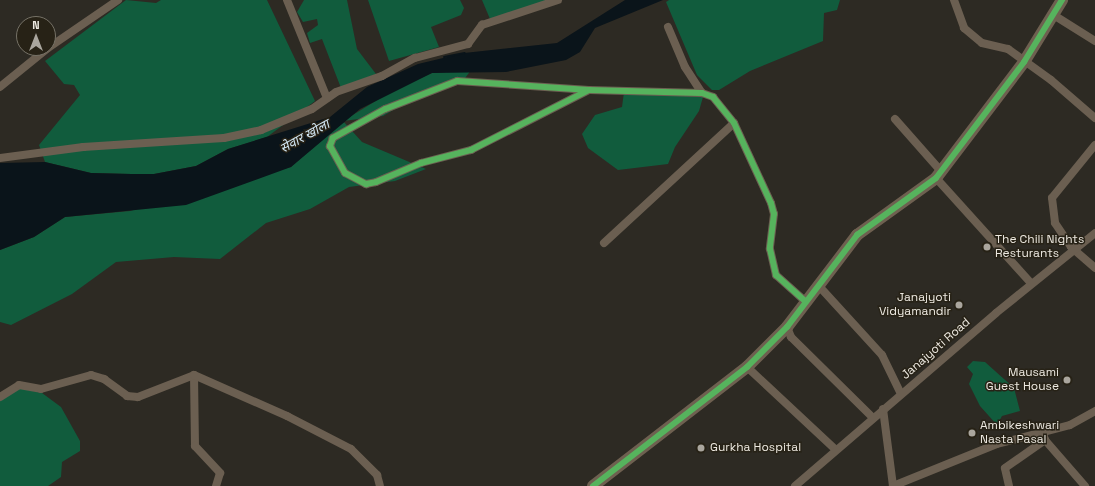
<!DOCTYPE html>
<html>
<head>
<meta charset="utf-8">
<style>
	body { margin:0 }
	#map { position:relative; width:1095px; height:486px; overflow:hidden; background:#2d2a23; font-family:"Space Grotesk","Noto Sans Devanagari",sans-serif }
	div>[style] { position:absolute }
	.green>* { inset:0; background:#115c3d }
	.water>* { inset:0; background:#0a141a }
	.stream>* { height:2px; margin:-1px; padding:0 1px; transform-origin:1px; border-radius:1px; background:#0a141a }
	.street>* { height:8px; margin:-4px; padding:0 4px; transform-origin:4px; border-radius:4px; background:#6b5f51 }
	.secondary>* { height:12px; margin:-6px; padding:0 6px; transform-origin:6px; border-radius:6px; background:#6e6050 }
	.cycleway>* { height:6px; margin:-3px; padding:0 3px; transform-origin:3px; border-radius:3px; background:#56b35d }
	.dots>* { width:11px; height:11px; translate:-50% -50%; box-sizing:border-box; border:2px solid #272216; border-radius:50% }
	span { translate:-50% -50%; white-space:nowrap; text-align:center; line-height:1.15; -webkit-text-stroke:3px #272216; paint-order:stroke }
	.poi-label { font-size:12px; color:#ede9e1 }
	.left { translate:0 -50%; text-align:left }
	.right { translate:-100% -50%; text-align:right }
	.street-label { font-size:12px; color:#ede9e1 }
	.water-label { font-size:13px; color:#d2e7f4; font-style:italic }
	.north { position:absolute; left:16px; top:16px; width:40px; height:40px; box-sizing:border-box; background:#272216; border:1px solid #767267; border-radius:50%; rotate:0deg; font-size:11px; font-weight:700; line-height:16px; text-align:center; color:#ede9e1 }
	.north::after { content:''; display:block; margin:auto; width:14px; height:18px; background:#aaa69e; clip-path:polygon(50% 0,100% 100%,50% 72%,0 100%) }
</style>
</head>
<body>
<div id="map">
	<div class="green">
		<div style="clip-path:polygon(126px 0,156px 3px,161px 0,267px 0,315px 101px,267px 137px,228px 149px,196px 166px,154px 174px,131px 174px,91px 173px,45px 162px,39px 145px,80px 95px,74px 85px,64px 84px,45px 61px)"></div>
		<div style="clip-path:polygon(304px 0,347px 0,357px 49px,376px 74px,341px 88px,322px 39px,310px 43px,307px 33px,318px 25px,317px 19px,303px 22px,297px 12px)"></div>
		<div style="clip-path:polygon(368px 0,460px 0,464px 8px,461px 15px,431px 27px,439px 47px,389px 61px)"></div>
		<div style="clip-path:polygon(482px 0,551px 0,490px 19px)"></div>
		<div style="clip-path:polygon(669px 0,840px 0,837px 10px,824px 13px,823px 41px,750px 71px,719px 90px,712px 90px,697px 75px,666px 2px)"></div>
		<div style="clip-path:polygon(471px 70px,463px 81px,417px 96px,383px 116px,343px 121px,362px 142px,426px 169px,395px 181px,349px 187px,310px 209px,266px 223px,220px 259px,174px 257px,116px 262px,72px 294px,11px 325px,0 322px,0 250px,34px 237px,65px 217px,130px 211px,291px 167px,343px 121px,392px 91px,432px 73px)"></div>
		<div style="clip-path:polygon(624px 92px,703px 97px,699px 111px,675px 147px,668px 164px,618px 170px,588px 148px,582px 134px,595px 115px,622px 107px)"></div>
		<div style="clip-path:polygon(973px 361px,985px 362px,1014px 388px,1020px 411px,1002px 416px,997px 425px,980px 406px,969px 384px,973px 374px,967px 367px)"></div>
		<div style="clip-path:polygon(19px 388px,42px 393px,61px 407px,80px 441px,80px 451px,62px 462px,61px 477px,48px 486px,0 486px,0 399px)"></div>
	</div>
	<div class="water">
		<div style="clip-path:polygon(625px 0,663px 0,595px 28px,580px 52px,566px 60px,506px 72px,432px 73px,360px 109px,291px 167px,186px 205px,65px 217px,34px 237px,0 250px,0 163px,45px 162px,91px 173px,131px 174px,154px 174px,196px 166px,228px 149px,330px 117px,367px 87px,418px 64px,464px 53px,557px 43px)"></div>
	</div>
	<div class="stream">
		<div style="left:444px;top:57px;width:21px;rotate:-11deg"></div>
	</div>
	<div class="street">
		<div style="left:287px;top:0;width:106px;rotate:67.8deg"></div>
		<div style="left:954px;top:0;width:30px;rotate:70deg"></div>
		<div style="left:964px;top:28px;width:23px;rotate:40deg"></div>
		<div style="left:982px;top:43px;width:27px;rotate:13deg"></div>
		<div style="left:1008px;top:49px;width:53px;rotate:35.8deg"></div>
		<div style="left:1051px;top:80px;width:58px;rotate:40.8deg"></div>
		<div style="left:1052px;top:14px;width:51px;rotate:32.1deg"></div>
		<div style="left:668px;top:27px;width:43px;rotate:67deg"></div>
		<div style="left:685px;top:67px;width:31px;rotate:57deg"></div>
		<div style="left:48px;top:48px;width:85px;rotate:-34.4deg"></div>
		<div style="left:0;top:87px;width:62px;rotate:-39.1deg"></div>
		<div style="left:589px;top:90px;width:132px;rotate:-176.1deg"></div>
		<div style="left:457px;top:81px;width:77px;rotate:158.7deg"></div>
		<div style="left:385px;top:109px;width:60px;rotate:150.9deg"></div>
		<div style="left:333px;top:138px;width:9px;rotate:111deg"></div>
		<div style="left:330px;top:146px;width:31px;rotate:61deg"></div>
		<div style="left:345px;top:173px;width:24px;rotate:28deg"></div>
		<div style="left:366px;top:184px;width:10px;rotate:-11deg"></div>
		<div style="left:376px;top:182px;width:49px;rotate:-22.9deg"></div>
		<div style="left:421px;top:163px;width:52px;rotate:-14.6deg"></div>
		<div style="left:471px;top:150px;width:132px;rotate:-27deg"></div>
		<div style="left:589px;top:90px;width:113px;rotate:1.5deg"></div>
		<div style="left:702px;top:93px;width:12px;rotate:20deg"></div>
		<div style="left:713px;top:97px;width:33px;rotate:51deg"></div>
		<div style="left:734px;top:123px;width:88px;rotate:65.2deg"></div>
		<div style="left:771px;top:203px;width:11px;rotate:75deg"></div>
		<div style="left:774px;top:214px;width:35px;rotate:97deg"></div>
		<div style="left:770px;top:249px;width:27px;rotate:77deg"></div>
		<div style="left:776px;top:275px;width:39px;rotate:42deg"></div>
		<div style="left:895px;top:119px;width:68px;rotate:48.6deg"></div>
		<div style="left:1095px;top:145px;width:68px;rotate:129.1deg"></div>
		<div style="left:1052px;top:198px;width:25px;rotate:83deg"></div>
		<div style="left:1055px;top:223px;width:29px;rotate:56deg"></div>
		<div style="left:1071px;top:247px;width:32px;rotate:41deg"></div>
		<div style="left:0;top:158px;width:84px;rotate:-7.5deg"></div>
		<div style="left:83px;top:147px;width:141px;rotate:-3.7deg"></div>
		<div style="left:224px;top:138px;width:38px;rotate:-12deg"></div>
		<div style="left:261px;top:130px;width:55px;rotate:-22.4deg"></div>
		<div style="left:312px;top:109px;width:29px;rotate:-35deg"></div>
		<div style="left:336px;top:92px;width:49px;rotate:-19.2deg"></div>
		<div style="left:382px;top:76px;width:38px;rotate:-29deg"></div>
		<div style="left:415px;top:58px;width:55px;rotate:-14.8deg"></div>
		<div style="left:468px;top:44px;width:24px;rotate:-54deg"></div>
		<div style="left:482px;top:25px;width:80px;rotate:-18.2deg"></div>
		<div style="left:936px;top:178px;width:142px;rotate:47.9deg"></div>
		<div style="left:604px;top:243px;width:177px;rotate:-42.7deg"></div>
		<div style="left:818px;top:285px;width:95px;rotate:47.6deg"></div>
		<div style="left:882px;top:355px;width:43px;rotate:64deg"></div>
		<div style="left:787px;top:327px;width:11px;rotate:68deg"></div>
		<div style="left:791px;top:337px;width:115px;rotate:44.6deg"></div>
		<div style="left:747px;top:367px;width:120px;rotate:43deg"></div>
		<div style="left:194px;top:375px;width:71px;rotate:89.2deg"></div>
		<div style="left:195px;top:446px;width:37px;rotate:47deg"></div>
		<div style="left:220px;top:473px;width:14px;rotate:107deg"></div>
		<div style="left:0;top:397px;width:22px;rotate:-32deg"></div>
		<div style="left:19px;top:385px;width:22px;rotate:10deg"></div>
		<div style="left:41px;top:389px;width:52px;rotate:-15.6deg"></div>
		<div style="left:91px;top:375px;width:14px;rotate:17deg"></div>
		<div style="left:104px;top:379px;width:29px;rotate:36deg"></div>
		<div style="left:127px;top:396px;width:11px;rotate:5deg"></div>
		<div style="left:138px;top:397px;width:60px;rotate:-21.4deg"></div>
		<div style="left:194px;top:375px;width:102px;rotate:23.8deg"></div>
		<div style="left:287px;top:416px;width:72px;rotate:27.3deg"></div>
		<div style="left:351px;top:449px;width:37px;rotate:45deg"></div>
		<div style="left:377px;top:475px;width:11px;rotate:75deg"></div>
		<div style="left:883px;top:409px;width:78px;rotate:82.6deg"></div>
		<div style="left:1045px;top:440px;width:61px;rotate:49deg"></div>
		<div style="left:795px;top:486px;width:265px;rotate:-40.7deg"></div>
		<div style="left:996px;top:313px;width:127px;rotate:-38.9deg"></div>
		<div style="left:893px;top:486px;width:112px;rotate:-22deg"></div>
		<div style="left:997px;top:444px;width:75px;rotate:-14.6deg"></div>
		<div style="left:1070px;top:425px;width:29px;rotate:-29deg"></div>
		<div style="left:1009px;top:486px;width:18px;rotate:-103deg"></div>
		<div style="left:1005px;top:468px;width:49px;rotate:-35deg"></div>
		<div style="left:1045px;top:440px;width:7px;rotate:-106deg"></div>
	</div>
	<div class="secondary">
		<div style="left:593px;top:486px;width:195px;rotate:-37.7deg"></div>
		<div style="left:747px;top:367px;width:57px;rotate:-45deg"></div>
		<div style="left:787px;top:327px;width:116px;rotate:-52.7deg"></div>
		<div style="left:857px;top:235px;width:97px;rotate:-35.8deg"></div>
		<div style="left:936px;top:178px;width:146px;rotate:-52.8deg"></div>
		<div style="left:1024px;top:62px;width:73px;rotate:-58.5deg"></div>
	</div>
	<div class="cycleway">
		<div style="left:589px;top:90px;width:132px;rotate:-176.1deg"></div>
		<div style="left:457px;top:81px;width:77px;rotate:158.7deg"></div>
		<div style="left:385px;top:109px;width:60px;rotate:150.9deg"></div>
		<div style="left:333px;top:138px;width:9px;rotate:111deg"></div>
		<div style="left:330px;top:146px;width:31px;rotate:61deg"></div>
		<div style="left:345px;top:173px;width:24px;rotate:28deg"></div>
		<div style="left:366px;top:184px;width:10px;rotate:-11deg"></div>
		<div style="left:376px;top:182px;width:49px;rotate:-22.9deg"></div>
		<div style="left:421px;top:163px;width:52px;rotate:-14.6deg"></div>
		<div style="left:471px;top:150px;width:132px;rotate:-27deg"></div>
		<div style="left:589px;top:90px;width:113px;rotate:1.5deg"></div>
		<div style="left:702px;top:93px;width:12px;rotate:20deg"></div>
		<div style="left:713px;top:97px;width:33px;rotate:51deg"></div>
		<div style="left:734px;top:123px;width:88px;rotate:65.2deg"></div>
		<div style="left:771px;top:203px;width:11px;rotate:75deg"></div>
		<div style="left:774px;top:214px;width:35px;rotate:97deg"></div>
		<div style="left:770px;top:249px;width:27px;rotate:77deg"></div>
		<div style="left:776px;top:275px;width:39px;rotate:42deg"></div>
		<div style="left:593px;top:486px;width:195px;rotate:-37.7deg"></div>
		<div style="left:747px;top:367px;width:57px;rotate:-45deg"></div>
		<div style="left:787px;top:327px;width:116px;rotate:-52.7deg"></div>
		<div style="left:857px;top:235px;width:97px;rotate:-35.8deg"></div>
		<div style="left:936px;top:178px;width:146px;rotate:-52.8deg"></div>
		<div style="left:1024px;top:62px;width:73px;rotate:-58.5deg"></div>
	</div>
	<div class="dots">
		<div style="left:987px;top:247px;background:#aaa69e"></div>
		<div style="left:959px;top:305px;background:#aaa69e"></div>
		<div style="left:1067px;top:380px;background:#aaa69e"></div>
		<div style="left:972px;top:433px;background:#aaa69e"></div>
		<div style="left:701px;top:448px;background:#aaa69e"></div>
	</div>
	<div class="poi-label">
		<span class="left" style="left:995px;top:247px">The Chili Nights<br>Resturants</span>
		<span class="right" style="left:951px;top:305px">Janajyoti<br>Vidyamandir</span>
		<span class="right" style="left:1059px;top:380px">Mausami<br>Guest House</span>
		<span class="left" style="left:980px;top:433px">Ambikeshwari<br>Nasta Pasal</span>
		<span class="left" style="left:710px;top:448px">Gurkha Hospital</span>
	</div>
	<div class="street-label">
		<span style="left:936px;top:349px;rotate:-41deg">Janajyoti Road</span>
	</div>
	<div class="water-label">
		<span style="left:305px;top:137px;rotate:-29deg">सेवार खोला</span>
	</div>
	<div class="north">N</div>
</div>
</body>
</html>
